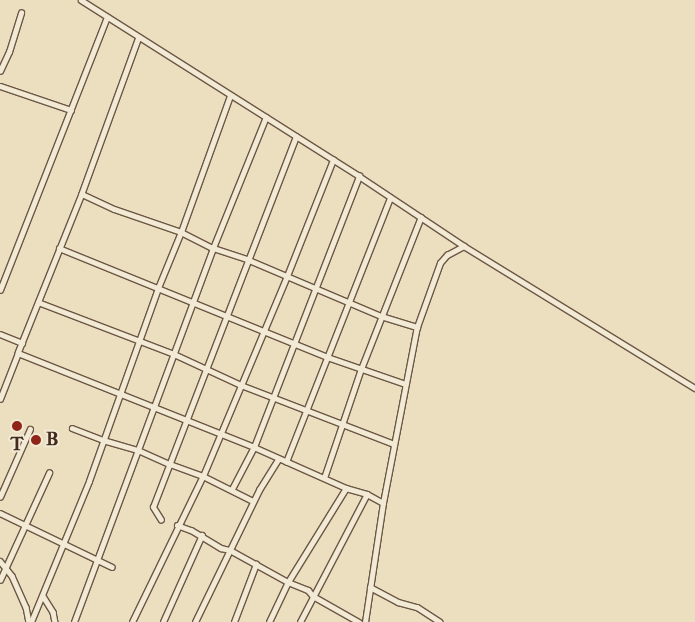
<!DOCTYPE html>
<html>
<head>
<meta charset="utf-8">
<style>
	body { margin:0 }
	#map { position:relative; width:695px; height:622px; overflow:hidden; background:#ebdfbf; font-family:"IM FELL French Canon",serif }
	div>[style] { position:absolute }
	.roads { filter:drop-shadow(1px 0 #6c5745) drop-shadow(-1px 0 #6c5745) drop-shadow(0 1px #6c5745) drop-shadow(0 -1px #6c5745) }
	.minor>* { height:4.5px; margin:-2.25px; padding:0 2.25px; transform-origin:2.25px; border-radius:2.25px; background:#f2ead5 }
	.dots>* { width:14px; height:14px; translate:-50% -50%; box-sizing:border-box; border:2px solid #f2ead5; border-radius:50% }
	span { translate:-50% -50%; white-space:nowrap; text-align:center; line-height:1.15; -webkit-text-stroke:4px #f2ead5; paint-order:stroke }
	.poi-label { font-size:19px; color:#422a1c; font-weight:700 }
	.left { translate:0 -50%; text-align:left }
</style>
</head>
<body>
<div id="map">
	<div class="roads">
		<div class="minor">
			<div style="left:81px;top:0;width:329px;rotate:32.3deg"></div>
			<div style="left:359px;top:176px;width:126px;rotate:33.7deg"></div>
			<div style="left:464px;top:246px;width:271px;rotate:31.6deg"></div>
			<div style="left:139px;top:37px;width:167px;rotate:110deg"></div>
			<div style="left:82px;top:194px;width:171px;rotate:111.9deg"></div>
			<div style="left:18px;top:353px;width:254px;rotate:21.7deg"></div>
			<div style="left:254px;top:447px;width:101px;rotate:24deg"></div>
			<div style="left:346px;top:488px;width:22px;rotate:16deg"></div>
			<div style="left:367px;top:494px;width:18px;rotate:29deg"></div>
			<div style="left:0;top:71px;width:21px;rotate:-65deg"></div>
			<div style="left:9px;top:52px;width:41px;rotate:-72.9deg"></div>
			<div style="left:0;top:86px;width:75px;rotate:18.7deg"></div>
			<div style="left:82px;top:194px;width:35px;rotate:25deg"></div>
			<div style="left:114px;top:209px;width:71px;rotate:18.9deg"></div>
			<div style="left:181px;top:232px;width:36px;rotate:27deg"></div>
			<div style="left:213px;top:248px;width:38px;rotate:18deg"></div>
			<div style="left:249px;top:260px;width:143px;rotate:23deg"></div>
			<div style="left:381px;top:316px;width:38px;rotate:17deg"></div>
			<div style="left:59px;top:248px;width:289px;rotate:22.1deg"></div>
			<div style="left:327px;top:357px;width:83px;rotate:18.9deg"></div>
			<div style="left:0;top:290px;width:293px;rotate:-68.6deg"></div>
			<div style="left:38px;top:302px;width:146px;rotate:20.9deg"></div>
			<div style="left:174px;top:354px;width:74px;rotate:24.8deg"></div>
			<div style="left:241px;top:385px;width:164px;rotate:21.1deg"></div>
			<div style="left:0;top:334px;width:24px;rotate:22deg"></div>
			<div style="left:0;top:399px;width:49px;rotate:-68.6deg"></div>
			<div style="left:72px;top:428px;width:33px;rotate:21deg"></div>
			<div style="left:103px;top:440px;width:36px;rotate:16deg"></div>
			<div style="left:138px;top:450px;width:35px;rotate:24deg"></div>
			<div style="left:170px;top:464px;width:35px;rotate:20deg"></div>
			<div style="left:203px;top:476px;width:56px;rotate:26.6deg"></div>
			<div style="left:286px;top:462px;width:284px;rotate:-68.5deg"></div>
			<div style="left:324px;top:478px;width:115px;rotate:-71.3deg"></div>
			<div style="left:361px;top:369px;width:163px;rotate:-68.5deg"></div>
			<div style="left:232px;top:489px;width:47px;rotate:-62.4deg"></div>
			<div style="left:254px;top:447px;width:291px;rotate:-68.8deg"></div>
			<div style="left:0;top:497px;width:74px;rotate:-66.2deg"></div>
			<div style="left:0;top:513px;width:124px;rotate:25.7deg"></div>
			<div style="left:161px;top:520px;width:15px;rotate:-122deg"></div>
			<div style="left:153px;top:507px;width:397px;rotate:-68.9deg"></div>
			<div style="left:177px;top:525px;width:15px;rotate:20deg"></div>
			<div style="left:191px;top:530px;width:35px;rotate:31deg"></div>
			<div style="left:221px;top:548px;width:9px;rotate:13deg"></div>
			<div style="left:230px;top:550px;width:66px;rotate:28.9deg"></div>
			<div style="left:288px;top:582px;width:22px;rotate:22deg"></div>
			<div style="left:308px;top:590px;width:8px;rotate:50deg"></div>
			<div style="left:313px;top:596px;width:53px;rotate:29.5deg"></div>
			<div style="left:0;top:561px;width:19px;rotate:51deg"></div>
			<div style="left:12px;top:576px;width:34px;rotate:66deg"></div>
			<div style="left:26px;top:607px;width:15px;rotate:79deg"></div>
			<div style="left:0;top:580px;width:118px;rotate:-65.4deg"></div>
			<div style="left:370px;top:587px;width:32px;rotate:28deg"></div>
			<div style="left:398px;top:602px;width:20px;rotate:15deg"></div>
			<div style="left:417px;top:607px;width:27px;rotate:33deg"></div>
			<div style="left:43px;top:596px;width:19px;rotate:58deg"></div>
			<div style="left:53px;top:612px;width:10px;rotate:79deg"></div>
			<div style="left:31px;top:622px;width:152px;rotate:-67.6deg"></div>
			<div style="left:89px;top:481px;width:205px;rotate:-70.3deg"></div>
			<div style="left:158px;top:288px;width:61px;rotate:-67.7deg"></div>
			<div style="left:181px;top:232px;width:145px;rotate:-70.2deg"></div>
			<div style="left:74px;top:622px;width:399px;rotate:-69.6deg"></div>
			<div style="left:213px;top:248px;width:141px;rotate:-68deg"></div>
			<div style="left:132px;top:622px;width:162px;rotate:-64.1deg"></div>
			<div style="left:203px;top:476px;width:217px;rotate:-67.2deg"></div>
			<div style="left:287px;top:276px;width:125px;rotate:-68.4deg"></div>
			<div style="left:163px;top:622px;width:95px;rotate:-65.9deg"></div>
			<div style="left:195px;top:622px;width:147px;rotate:-64.1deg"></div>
			<div style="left:259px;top:490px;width:36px;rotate:-58deg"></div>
			<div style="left:234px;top:622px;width:62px;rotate:-69.2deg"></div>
			<div style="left:269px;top:622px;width:44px;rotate:-64.6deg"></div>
			<div style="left:288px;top:582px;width:110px;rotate:-58.3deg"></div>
			<div style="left:300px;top:622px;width:144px;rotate:-62.4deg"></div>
			<div style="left:365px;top:622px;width:120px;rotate:-81.4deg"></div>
			<div style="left:383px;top:503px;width:179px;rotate:-79.1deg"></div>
			<div style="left:417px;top:327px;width:68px;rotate:-70.2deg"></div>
			<div style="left:440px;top:263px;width:11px;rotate:-49deg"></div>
			<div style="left:447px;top:255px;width:19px;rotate:-28deg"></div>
		</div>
	</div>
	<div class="dots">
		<div style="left:17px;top:426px;background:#8f2418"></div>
		<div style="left:36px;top:440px;background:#8f2418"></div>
	</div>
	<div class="poi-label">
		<span class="left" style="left:46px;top:440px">B</span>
		<span style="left:17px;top:445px">T</span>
	</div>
</div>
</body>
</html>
